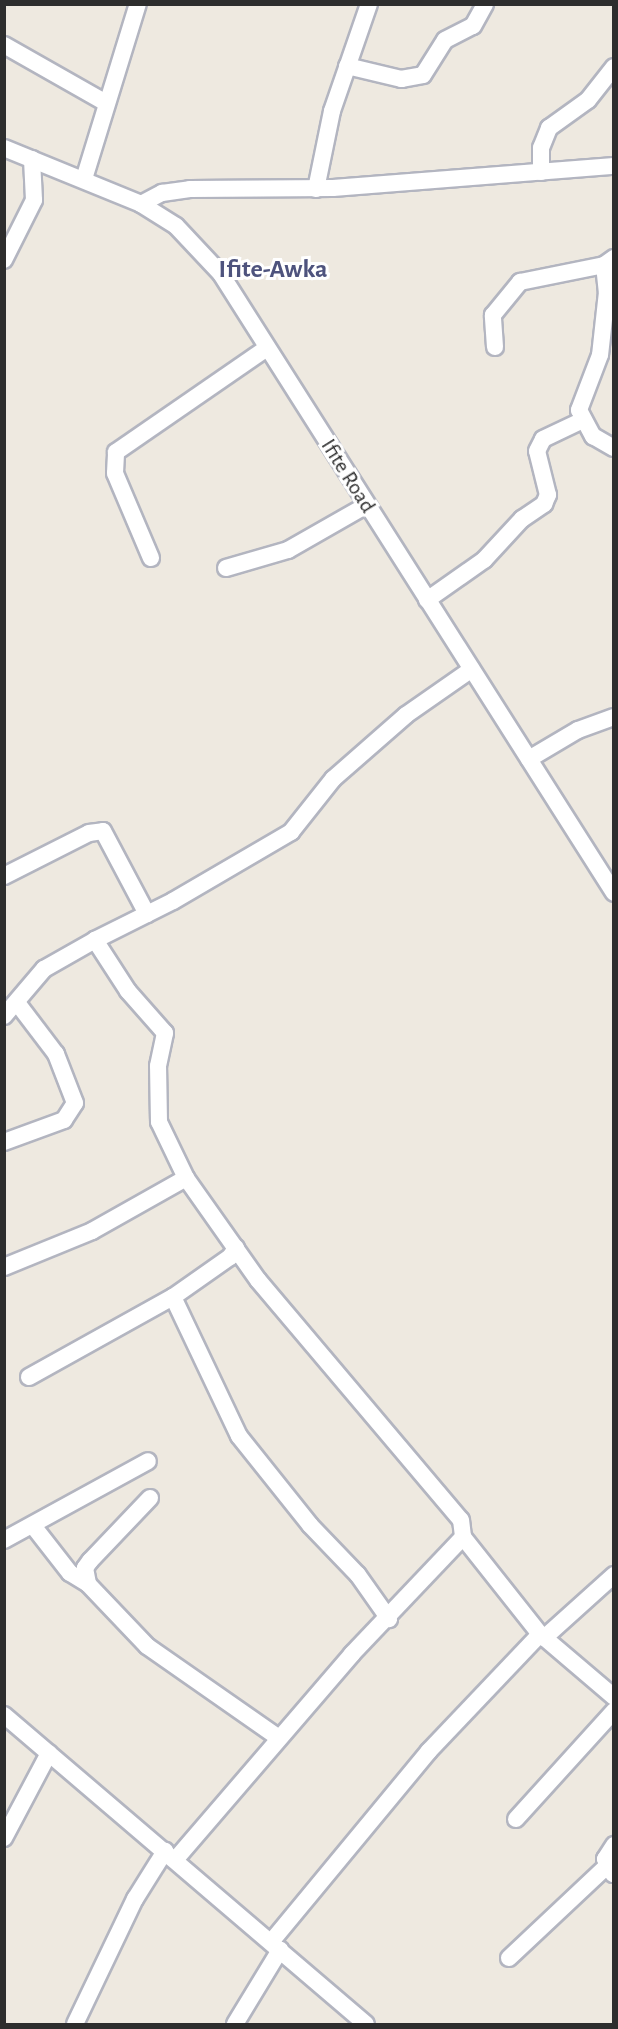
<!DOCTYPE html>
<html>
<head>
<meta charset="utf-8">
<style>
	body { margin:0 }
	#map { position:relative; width:618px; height:2029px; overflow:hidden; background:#eee9e0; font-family:"Alegreya Sans",sans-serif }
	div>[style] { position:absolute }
	.roads { filter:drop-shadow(2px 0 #b3b5c0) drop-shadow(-2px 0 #b3b5c0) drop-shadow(0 2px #b3b5c0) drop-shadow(0 -2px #b3b5c0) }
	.minor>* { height:16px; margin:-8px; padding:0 8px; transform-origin:8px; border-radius:8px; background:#fff }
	span { translate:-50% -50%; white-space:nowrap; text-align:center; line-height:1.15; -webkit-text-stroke:6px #fff; paint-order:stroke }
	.street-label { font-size:22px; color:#2d2d2d }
	.quarter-label { font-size:26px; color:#4e537d; font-weight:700 }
	.frame { position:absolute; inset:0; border:6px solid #2d2d2d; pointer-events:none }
</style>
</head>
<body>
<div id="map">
	<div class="roads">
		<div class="minor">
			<div style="left:4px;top:45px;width:117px;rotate:29.6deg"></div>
			<div style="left:347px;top:66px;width:56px;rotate:13.5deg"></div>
			<div style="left:401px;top:79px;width:22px;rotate:-10deg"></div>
			<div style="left:423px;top:75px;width:41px;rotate:-57.8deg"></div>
			<div style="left:445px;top:40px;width:31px;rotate:-27deg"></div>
			<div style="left:473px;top:26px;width:25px;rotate:-61deg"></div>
			<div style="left:4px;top:148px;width:148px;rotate:22.2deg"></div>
			<div style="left:141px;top:204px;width:41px;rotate:32.2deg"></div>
			<div style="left:176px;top:226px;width:66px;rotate:46.8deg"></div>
			<div style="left:221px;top:274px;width:733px;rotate:57.59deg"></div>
			<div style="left:541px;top:172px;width:24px;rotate:-90deg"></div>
			<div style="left:541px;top:148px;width:22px;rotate:-68deg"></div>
			<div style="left:549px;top:128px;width:48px;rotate:-35.7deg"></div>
			<div style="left:588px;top:100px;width:42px;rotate:-51.8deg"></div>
			<div style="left:84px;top:179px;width:183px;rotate:-72.9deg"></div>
			<div style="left:316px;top:189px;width:80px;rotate:-78.4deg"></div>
			<div style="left:332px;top:111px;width:113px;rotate:-70.9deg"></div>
			<div style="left:141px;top:204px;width:24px;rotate:-28deg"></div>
			<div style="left:162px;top:193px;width:28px;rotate:-8deg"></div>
			<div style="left:190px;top:189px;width:143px;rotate:-0.4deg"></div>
			<div style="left:333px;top:188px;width:282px;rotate:-4.5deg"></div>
			<div style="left:4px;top:260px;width:67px;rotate:-63.4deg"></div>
			<div style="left:34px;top:200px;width:41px;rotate:-92.8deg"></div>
			<div style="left:604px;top:265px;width:27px;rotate:84deg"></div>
			<div style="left:607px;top:292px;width:63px;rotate:96.3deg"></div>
			<div style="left:600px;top:355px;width:59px;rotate:110.9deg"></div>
			<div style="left:579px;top:410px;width:30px;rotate:62deg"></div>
			<div style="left:593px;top:436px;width:24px;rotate:30deg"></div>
			<div style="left:495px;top:347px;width:32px;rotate:-94deg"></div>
			<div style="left:493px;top:315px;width:43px;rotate:-50.7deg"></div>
			<div style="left:520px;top:282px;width:86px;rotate:-11.4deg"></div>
			<div style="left:604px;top:265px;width:12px;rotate:-35deg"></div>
			<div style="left:151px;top:558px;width:92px;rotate:-113deg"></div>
			<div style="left:115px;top:473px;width:21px;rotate:-87deg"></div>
			<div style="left:116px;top:452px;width:183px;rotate:-34.6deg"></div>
			<div style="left:226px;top:568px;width:65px;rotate:-16.2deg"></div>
			<div style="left:288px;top:550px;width:89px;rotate:-29.7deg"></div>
			<div style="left:427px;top:600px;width:70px;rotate:-35.1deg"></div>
			<div style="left:484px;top:560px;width:56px;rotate:-47.2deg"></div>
			<div style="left:522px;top:519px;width:27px;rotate:-34deg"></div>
			<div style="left:544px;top:504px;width:10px;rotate:-66deg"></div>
			<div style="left:548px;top:495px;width:45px;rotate:-104deg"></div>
			<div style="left:537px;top:451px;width:13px;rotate:-63deg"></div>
			<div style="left:543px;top:439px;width:44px;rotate:-25.4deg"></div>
			<div style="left:529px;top:759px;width:57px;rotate:-30.6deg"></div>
			<div style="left:578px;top:730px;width:38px;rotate:-20deg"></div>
			<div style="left:4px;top:876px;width:95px;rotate:-26.8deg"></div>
			<div style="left:89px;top:833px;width:14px;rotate:-8deg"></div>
			<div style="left:103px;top:831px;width:94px;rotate:62.1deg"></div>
			<div style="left:4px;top:1016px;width:62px;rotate:-49.6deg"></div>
			<div style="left:44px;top:969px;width:59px;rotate:-29.6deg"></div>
			<div style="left:4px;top:1142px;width:64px;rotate:-20.1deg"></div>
			<div style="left:64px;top:1120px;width:20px;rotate:-57deg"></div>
			<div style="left:75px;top:1103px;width:53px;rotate:-111.2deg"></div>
			<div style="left:56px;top:1054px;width:63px;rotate:-127.2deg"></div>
			<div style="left:186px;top:1178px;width:62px;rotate:-115.7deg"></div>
			<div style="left:159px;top:1122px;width:56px;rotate:-91deg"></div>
			<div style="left:158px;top:1066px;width:34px;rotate:-78deg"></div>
			<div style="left:165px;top:1033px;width:56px;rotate:-131.4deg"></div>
			<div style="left:128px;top:991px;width:61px;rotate:-122.9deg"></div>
			<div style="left:95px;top:940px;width:87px;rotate:-26.6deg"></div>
			<div style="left:173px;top:901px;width:137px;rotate:-30.3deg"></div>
			<div style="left:291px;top:832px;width:68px;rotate:-51.6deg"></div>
			<div style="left:333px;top:779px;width:97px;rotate:-41.2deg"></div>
			<div style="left:406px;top:715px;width:80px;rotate:-34.9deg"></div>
			<div style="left:4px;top:1267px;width:95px;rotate:-22.2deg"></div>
			<div style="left:92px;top:1231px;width:108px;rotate:-29.4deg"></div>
			<div style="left:186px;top:1178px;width:125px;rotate:54.8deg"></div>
			<div style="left:258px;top:1280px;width:314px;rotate:49.8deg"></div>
			<div style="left:461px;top:1520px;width:17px;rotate:83deg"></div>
			<div style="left:463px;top:1537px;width:124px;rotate:51.6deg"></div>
			<div style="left:540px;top:1634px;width:97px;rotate:40.4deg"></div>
			<div style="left:173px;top:1297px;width:154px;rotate:64.6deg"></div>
			<div style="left:239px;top:1436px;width:114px;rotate:51.4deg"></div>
			<div style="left:310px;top:1525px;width:69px;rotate:46.2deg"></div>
			<div style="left:358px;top:1575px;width:54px;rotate:54.8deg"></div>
			<div style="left:29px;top:1377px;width:165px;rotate:-29.1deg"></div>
			<div style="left:173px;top:1297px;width:70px;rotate:-35.1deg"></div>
			<div style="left:230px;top:1257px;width:11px;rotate:-56deg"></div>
			<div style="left:150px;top:1498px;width:87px;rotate:133.6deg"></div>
			<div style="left:90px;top:1561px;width:9px;rotate:126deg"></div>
			<div style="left:85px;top:1568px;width:16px;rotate:79deg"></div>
			<div style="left:88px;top:1584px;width:86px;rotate:46.4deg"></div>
			<div style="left:147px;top:1646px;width:161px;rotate:34.9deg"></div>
			<div style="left:34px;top:1527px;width:58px;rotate:52deg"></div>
			<div style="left:70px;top:1573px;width:21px;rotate:31deg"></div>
			<div style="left:4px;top:1540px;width:164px;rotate:-28.7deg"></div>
			<div style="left:544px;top:1638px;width:94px;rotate:-42deg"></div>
			<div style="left:4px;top:1715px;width:476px;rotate:40.5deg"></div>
			<div style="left:516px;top:1819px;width:146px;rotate:-47.8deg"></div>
			<div style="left:4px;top:1838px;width:96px;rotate:-62.1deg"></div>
			<div style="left:175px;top:1860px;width:272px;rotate:-49.3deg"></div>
			<div style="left:352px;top:1654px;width:161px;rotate:-46.5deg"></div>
			<div style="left:613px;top:1874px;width:17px;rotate:-118deg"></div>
			<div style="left:605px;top:1859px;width:17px;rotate:-57deg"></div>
			<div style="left:271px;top:1942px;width:248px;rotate:-50.4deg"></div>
			<div style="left:429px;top:1751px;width:161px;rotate:-46.5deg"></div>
			<div style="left:509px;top:1958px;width:133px;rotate:-43.2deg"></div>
			<div style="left:75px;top:2024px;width:139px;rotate:-64.4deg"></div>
			<div style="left:135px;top:1899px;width:57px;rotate:-58deg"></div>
			<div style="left:235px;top:2024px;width:87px;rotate:-58.7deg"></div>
		</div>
	</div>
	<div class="street-label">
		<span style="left:348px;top:476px;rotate:58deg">Ifite Road</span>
	</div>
	<div class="quarter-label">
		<span style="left:273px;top:270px">Ifite-Awka</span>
	</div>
	<div class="frame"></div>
</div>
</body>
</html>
